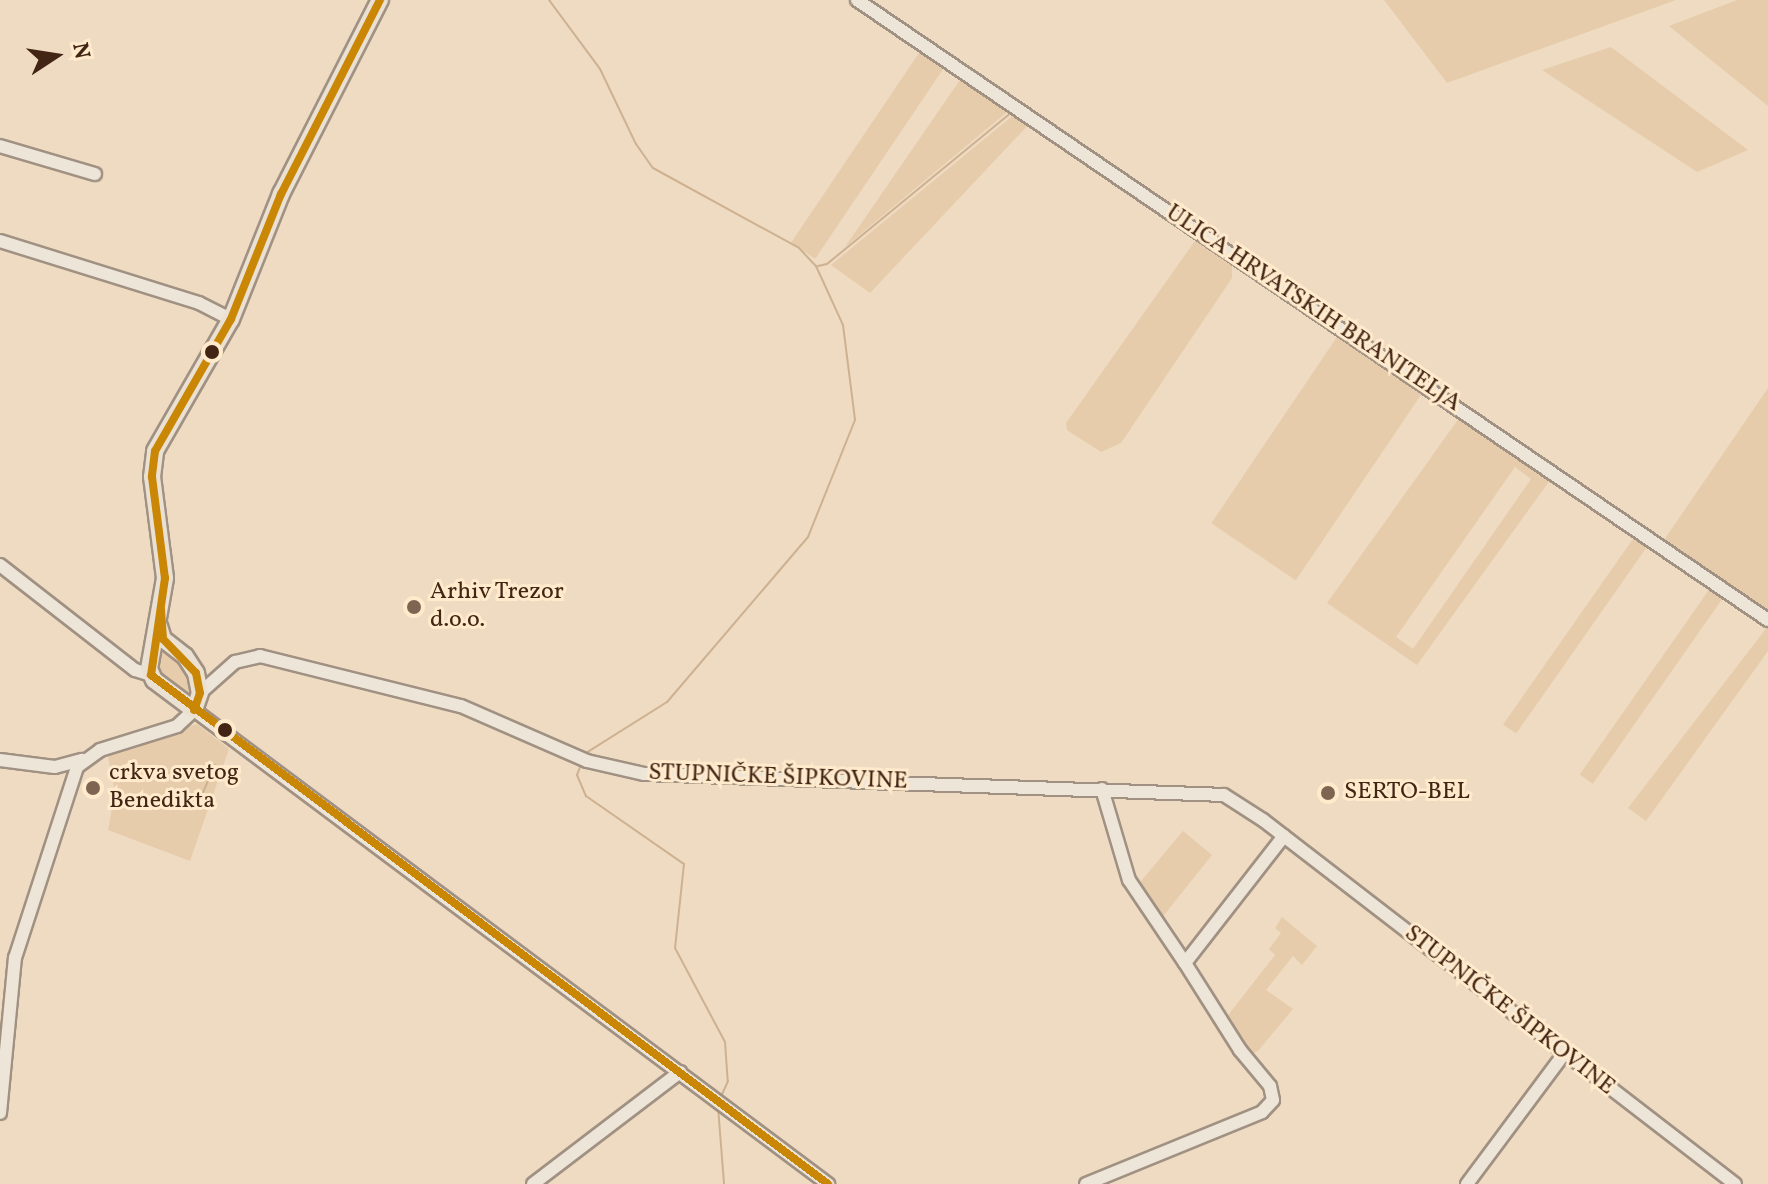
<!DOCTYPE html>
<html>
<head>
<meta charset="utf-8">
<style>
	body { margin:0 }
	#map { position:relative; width:1768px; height:1184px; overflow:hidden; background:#eedbc2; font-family:Vollkorn,serif }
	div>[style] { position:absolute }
	.green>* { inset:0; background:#e6ccaa; transform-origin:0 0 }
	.stream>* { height:2px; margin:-1px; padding:0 1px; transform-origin:1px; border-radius:1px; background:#cdb191 }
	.roads { filter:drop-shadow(2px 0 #a09182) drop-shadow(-2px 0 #a09182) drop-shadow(0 2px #a09182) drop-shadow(0 -2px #a09182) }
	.minor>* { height:12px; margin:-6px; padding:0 6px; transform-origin:6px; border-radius:6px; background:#eee5d9 }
	.major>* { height:16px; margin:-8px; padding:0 8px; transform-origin:8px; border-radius:8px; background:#ebe1d2 }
	.bus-1>* { height:8px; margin:-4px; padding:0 4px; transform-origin:4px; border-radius:4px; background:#ca8605 }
	.dots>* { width:22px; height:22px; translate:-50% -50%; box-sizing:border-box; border:4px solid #ffeacc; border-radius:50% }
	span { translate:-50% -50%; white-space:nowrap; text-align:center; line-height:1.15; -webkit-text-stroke:6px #ffeacc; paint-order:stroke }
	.street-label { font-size:24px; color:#422515 }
	.poi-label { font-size:24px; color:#422515 }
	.left { translate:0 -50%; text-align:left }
	.north { position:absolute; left:16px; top:16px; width:80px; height:80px; -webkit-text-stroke:6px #ffeacc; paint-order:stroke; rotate:78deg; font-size:22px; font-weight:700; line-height:32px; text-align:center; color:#422515 }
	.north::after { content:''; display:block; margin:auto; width:28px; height:36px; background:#422515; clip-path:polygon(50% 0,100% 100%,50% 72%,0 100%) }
</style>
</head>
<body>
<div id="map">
	<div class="green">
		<div style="clip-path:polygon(1384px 0,1676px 0,1447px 83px)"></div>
		<div style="clip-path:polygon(1737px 0,1768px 0,1768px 106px,1669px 26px)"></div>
		<div style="left:923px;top:47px;width:29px;height:236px;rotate:34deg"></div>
		<div style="clip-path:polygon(1611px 47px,1748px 150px,1697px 172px,1542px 70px)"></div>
		<div style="clip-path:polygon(964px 74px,1013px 107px,845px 247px)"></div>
		<div style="clip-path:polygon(1016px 113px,1031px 122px,870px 293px,831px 265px)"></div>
		<div style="clip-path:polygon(1197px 238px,1232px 260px,1232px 278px,1121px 443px,1101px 452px,1067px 430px,1066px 423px)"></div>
		<div style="left:1341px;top:331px;width:102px;height:232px;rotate:34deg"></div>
		<div style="clip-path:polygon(1768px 388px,1768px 614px,1662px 543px)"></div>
		<div style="clip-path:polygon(evenodd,1462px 414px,1553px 476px,1417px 665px,1327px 603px,1462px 414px,1515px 467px,1531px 479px,1413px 649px,1396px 637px,1515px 467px)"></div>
		<div style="left:1635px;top:536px;width:16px;height:230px;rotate:35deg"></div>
		<div style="left:1711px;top:587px;width:16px;height:229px;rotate:35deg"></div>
		<div style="clip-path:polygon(1768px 626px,1768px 651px,1646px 821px,1628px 808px)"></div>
		<div style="clip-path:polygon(159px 646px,179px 657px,192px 678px,192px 697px,156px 676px)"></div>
		<div style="clip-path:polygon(197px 724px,229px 749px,190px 861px,108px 830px,115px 791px,107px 752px)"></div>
		<div style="clip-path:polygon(1183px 831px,1212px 855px,1160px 920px,1137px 886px)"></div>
		<div style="clip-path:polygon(1282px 917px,1317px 946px,1302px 965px,1293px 956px,1266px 990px,1293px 1009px,1258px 1051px,1249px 1055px,1225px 1019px,1275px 955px,1269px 949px,1281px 933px,1275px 928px)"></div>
	</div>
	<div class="stream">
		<div style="left:549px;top:0;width:86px;rotate:53.5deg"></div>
		<div style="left:600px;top:69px;width:83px;rotate:64.4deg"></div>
		<div style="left:636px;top:144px;width:29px;rotate:55deg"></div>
		<div style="left:653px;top:168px;width:166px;rotate:28.7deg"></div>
		<div style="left:799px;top:248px;width:25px;rotate:47deg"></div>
		<div style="left:816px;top:266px;width:65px;rotate:65.4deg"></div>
		<div style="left:843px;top:325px;width:96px;rotate:82.8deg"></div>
		<div style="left:855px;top:420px;width:126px;rotate:111.9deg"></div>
		<div style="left:808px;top:537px;width:217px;rotate:130.5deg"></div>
		<div style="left:667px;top:702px;width:96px;rotate:147.8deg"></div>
		<div style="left:1206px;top:227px;width:4px;rotate:-34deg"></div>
		<div style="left:818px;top:266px;width:9px;rotate:-13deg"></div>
		<div style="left:827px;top:264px;width:239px;rotate:-39.4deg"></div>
		<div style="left:582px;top:762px;width:14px;rotate:111deg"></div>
		<div style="left:577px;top:775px;width:23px;rotate:67deg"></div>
		<div style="left:586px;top:796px;width:119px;rotate:34.8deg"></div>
		<div style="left:684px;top:864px;width:84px;rotate:96.1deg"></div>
		<div style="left:675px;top:948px;width:106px;rotate:62deg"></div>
		<div style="left:725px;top:1042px;width:39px;rotate:86deg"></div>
		<div style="left:728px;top:1081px;width:17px;rotate:114deg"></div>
		<div style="left:197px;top:806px;width:45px;rotate:-66.3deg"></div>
		<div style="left:718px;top:1107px;width:77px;rotate:85.5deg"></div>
	</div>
	<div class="roads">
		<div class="minor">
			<div style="left:857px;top:0;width:1102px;rotate:34.24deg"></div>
			<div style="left:0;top:146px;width:99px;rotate:16.4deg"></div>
			<div style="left:0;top:241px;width:208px;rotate:17.3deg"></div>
			<div style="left:199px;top:303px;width:36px;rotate:27deg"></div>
			<div style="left:0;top:565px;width:171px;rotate:37.9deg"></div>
			<div style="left:135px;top:670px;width:17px;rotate:17deg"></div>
			<div style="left:200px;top:693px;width:47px;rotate:-41.5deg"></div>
			<div style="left:235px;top:662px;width:26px;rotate:-13deg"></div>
			<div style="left:260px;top:656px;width:207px;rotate:14deg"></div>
			<div style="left:461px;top:706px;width:137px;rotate:23.6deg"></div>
			<div style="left:587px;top:761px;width:58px;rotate:12.8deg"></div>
			<div style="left:644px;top:774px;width:580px;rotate:2.07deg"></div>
			<div style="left:1224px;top:795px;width:46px;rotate:32.7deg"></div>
			<div style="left:1263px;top:820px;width:596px;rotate:37.64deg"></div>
			<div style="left:0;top:760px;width:55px;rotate:7.3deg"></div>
			<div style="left:55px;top:767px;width:28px;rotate:-15deg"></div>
			<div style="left:1102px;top:789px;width:95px;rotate:73.5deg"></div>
			<div style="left:1129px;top:880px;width:100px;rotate:56deg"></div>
			<div style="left:1185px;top:963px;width:161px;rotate:-52.1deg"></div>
			<div style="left:0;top:1113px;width:156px;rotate:-84.5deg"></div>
			<div style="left:15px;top:958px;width:201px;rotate:-72deg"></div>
			<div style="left:77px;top:767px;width:29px;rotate:-36deg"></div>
			<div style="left:100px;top:750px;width:81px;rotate:-17.3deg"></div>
			<div style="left:177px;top:726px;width:23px;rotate:-43deg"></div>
			<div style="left:194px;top:710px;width:792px;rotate:36.78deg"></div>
			<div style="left:533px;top:1184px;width:185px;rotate:-37.3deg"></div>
			<div style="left:1086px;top:1184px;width:190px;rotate:-22.2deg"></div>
			<div style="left:1262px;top:1112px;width:16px;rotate:-47deg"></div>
			<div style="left:1273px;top:1100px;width:14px;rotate:-102deg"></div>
			<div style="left:1270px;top:1086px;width:47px;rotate:-129.8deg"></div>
			<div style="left:1240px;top:1050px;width:103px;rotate:-122.3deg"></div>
			<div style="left:1467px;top:1184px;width:161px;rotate:-53.3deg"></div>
		</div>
		<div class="major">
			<div style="left:159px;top:626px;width:14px;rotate:73deg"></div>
			<div style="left:163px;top:639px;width:28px;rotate:38deg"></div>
			<div style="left:185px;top:656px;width:20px;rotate:57deg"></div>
			<div style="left:196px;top:673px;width:20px;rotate:79deg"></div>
			<div style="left:200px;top:693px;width:18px;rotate:109deg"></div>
			<div style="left:194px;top:710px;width:50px;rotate:-143.1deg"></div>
			<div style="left:154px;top:680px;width:12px;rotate:-114deg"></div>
			<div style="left:149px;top:669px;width:92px;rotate:-80deg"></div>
			<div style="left:165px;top:578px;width:102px;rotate:-97.3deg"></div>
			<div style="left:152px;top:477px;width:26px;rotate:-83deg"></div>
			<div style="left:155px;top:451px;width:152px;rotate:-60.1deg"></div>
			<div style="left:231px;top:319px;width:135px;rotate:-68.2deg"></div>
			<div style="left:281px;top:194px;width:218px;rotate:-63deg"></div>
		</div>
	</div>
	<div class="bus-1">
		<div style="left:380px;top:0;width:218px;rotate:117deg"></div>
		<div style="left:281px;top:194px;width:135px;rotate:111.8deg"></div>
		<div style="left:231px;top:319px;width:152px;rotate:119.9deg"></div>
		<div style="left:155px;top:451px;width:26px;rotate:97deg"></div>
		<div style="left:152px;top:477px;width:102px;rotate:82.7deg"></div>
		<div style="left:165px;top:578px;width:98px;rotate:98.2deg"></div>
		<div style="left:151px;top:675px;width:847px;rotate:36.94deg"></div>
		<div style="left:161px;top:610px;width:29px;rotate:86deg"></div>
		<div style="left:163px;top:639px;width:47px;rotate:45.9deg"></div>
		<div style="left:196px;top:673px;width:20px;rotate:79deg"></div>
		<div style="left:200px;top:693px;width:18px;rotate:109deg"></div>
	</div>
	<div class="dots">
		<div style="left:212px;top:352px;background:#422515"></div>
		<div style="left:414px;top:607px;background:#7e6552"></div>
		<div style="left:225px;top:730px;background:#422515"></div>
		<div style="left:93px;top:788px;background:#7e6552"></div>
		<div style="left:1328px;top:793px;background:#7e6552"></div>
	</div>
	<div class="street-label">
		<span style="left:1313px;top:309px;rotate:34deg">ULICA HRVATSKIH BRANITELJA</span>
		<span style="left:778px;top:778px;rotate:2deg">STUPNIČKE ŠIPKOVINE</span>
		<span style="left:1509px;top:1011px;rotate:38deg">STUPNIČKE ŠIPKOVINE</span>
	</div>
	<div class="poi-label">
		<span class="left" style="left:430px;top:607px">Arhiv Trezor<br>d.o.o.</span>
		<span class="left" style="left:109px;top:788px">crkva svetog<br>Benedikta</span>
		<span class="left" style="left:1344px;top:793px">SERTO-BEL</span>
	</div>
	<div class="north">N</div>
</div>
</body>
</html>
